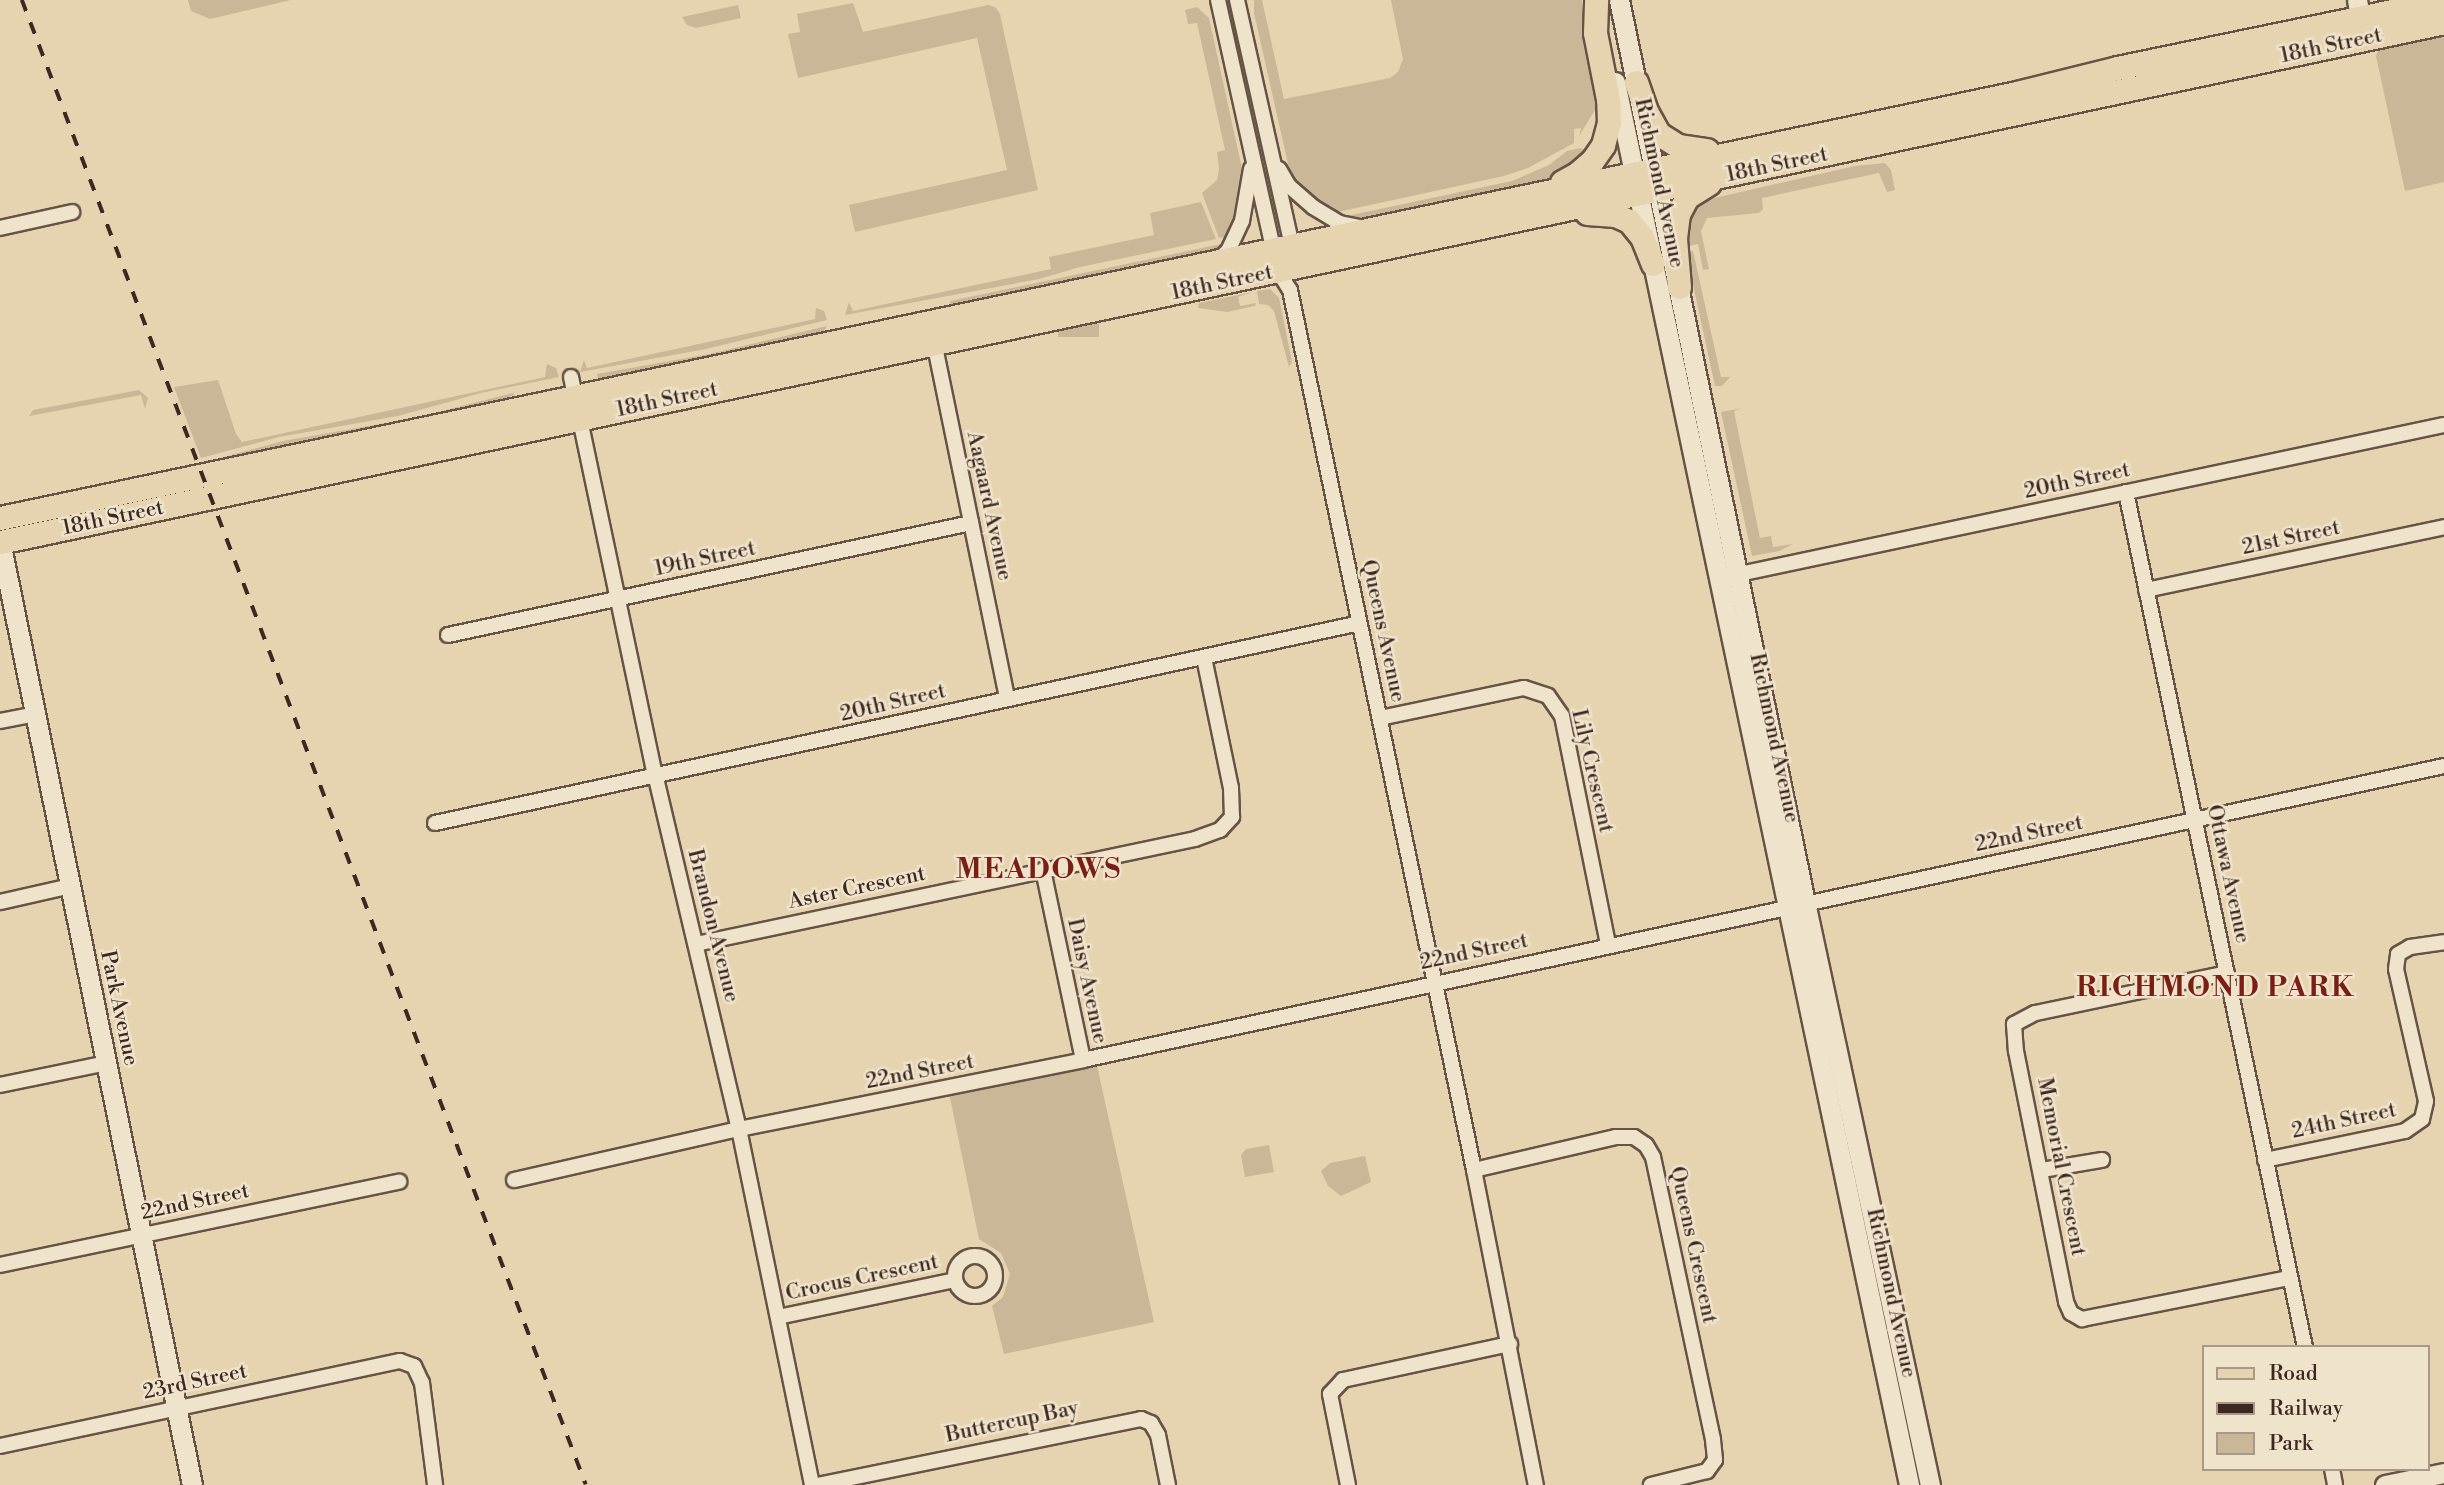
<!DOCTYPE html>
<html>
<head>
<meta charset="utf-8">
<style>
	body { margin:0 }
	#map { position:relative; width:2444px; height:1485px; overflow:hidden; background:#e6d4b0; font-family:"Libre Bodoni",serif }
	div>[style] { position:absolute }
	.green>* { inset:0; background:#c9b798; transform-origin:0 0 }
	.roads { filter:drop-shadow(2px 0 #665345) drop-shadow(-2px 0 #665345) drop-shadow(0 2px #665345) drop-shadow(0 -2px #665345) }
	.street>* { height:14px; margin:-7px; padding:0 7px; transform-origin:7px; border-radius:7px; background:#efe3cc }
	.street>.ring { margin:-7px; padding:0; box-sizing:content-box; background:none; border:14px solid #efe3cc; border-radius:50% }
	.secondary>* { height:19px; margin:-9.5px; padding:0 9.5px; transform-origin:9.5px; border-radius:9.5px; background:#efe3cc }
	.primary>* { height:23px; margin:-11.5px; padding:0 11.5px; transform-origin:11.5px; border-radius:11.5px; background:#e6d4b0 }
	.rail>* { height:3.5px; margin-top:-1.75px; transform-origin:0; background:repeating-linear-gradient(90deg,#3c2821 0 12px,transparent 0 24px) }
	span { translate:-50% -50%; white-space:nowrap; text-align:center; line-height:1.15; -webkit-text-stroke:5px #efe3cc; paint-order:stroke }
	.street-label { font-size:21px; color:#3c2821 }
	.district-label { font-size:28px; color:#7a1f14; font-weight:700; letter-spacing:2px }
	.legend { position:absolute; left:2202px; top:1345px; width:228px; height:126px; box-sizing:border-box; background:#efe3cc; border:2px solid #a79888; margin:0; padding:9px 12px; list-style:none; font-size:21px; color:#3c2821 }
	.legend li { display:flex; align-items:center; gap:14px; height:35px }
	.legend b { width:35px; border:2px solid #a79888 }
</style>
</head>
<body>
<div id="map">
	<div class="green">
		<div style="clip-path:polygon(188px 0,291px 0,210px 19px,191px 11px)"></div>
		<div style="clip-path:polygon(1254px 0,1262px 0,1284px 99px,1390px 78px,1398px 72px,1403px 59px,1391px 0,1582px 0,1600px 89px,1600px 102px,1579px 136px,1581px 128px,1574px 129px,1574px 143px,1528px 168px,1504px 176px,1333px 213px,1291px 177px,1254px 13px)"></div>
		<div style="clip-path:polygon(853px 3px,863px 32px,988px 5px,995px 7px,1000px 14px,1038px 190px,855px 232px,849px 205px,1007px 170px,977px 38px,798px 78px,788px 34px,800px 32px,797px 14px)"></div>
		<div style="clip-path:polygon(1229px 4px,1232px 6px,1281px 227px,1276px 228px)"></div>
		<div style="clip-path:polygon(738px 5px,741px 18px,696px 28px,687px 25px,682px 17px)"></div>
		<div style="clip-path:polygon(1197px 7px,1209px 18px,1243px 173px,1242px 197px,1230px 236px,1219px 238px,1202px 193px,1217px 180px,1219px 169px,1217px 152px,1225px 150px,1197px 23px,1188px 24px,1185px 10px)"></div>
		<div style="clip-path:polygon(2444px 28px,2444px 182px,2405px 191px,2376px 56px,2380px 46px)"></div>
		<div style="clip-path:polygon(1580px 148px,1591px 152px,1567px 172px,1543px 182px,1371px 220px,1342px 217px,1512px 181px,1549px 165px,1567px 151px)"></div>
		<div style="clip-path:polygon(1885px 163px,1891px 170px,1895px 190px,1887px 192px,1879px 173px,1762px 198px,1763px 209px,1759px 213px,1707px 218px,1701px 231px,1709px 269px,1703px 270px,1698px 244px,1684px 247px,1684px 226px,1697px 202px,1855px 166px)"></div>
		<div style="clip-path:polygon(1201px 202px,1216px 239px,1080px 267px,1039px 279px,845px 315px,849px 302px,853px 311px,1051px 269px,1049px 257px,1154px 235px,1150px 213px)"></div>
		<div style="clip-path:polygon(1226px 243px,1220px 251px,951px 309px,950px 301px)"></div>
		<div style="clip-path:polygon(1693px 251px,1721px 377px,1730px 377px,1722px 386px,1715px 386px,1686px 252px)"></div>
		<div style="clip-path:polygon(1270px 289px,1279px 298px,1292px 362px,1289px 367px,1274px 311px,1268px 305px,1259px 304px,1257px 291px)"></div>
		<div style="clip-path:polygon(1253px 292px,1238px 297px,1240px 306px,1256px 303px,1255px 306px,1227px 312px,1198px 308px,1199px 303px)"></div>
		<div style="clip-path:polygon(816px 308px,824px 311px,827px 320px,706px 349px,580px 372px,584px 360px,587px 368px,815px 319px)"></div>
		<div style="left:1099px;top:324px;width:13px;height:41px;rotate:90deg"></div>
		<div style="clip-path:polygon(827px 326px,822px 334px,599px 384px,597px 374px,709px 354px)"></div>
		<div style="clip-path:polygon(547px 364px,556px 368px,559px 377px,481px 393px,398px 416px,279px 437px,201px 458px,174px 387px,218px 380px,236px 434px,242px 442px,545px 377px)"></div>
		<div style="clip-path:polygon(139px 390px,148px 398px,145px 409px,141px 395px,29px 416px,33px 410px)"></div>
		<div style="clip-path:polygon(513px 393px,514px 395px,491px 405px,204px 467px,202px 463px,283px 441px,414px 418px)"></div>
		<div style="clip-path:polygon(1743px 408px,1734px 411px,1760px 538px,1771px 536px,1773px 547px,1793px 544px,1779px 551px,1752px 556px,1721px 412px)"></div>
		<div style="clip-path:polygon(1095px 1057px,1154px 1322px,1004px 1354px,992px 1306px,1003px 1297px,1010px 1274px,1001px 1253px,979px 1239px,948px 1088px)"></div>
		<div style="clip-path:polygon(1269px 1145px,1274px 1172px,1245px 1177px,1241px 1155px,1246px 1149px)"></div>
		<div style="clip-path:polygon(1365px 1156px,1371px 1182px,1341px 1196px,1328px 1186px,1321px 1171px,1330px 1163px)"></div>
	</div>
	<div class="roads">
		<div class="street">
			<div style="left:1218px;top:0;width:278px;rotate:77.5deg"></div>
			<div style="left:1278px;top:271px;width:22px;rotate:58deg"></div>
			<div style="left:1290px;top:290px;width:899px;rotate:78.19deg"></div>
			<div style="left:1474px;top:1170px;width:321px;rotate:78.9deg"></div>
			<div style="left:1237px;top:0;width:257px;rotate:77.4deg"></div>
			<div style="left:1279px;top:169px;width:20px;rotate:60deg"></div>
			<div style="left:1289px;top:186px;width:32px;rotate:41deg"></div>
			<div style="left:1313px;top:207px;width:31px;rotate:31deg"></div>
			<div style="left:1340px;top:223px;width:19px;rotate:12deg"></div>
			<div style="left:0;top:228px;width:74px;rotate:-12.5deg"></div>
			<div style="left:1219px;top:259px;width:12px;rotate:-42deg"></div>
			<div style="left:1228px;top:251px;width:33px;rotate:-65deg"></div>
			<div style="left:1242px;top:221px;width:53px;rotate:-80.2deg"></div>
			<div style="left:933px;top:337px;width:369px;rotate:78.4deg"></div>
			<div style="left:571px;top:377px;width:406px;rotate:78.1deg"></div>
			<div style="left:655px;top:774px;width:365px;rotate:76.7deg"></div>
			<div style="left:739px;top:1129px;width:363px;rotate:78.4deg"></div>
			<div style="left:2126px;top:492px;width:874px;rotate:78.18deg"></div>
			<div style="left:1730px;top:576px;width:730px;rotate:-11.94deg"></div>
			<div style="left:2146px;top:590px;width:305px;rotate:-11.9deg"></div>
			<div style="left:448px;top:635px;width:535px;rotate:-12.09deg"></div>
			<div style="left:1380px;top:718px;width:147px;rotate:-11.8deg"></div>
			<div style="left:1524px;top:688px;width:25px;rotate:18deg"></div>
			<div style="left:1548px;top:696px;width:24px;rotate:55deg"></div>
			<div style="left:1562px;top:716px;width:234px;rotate:78.6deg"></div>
			<div style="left:0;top:721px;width:36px;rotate:-11deg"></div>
			<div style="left:435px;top:823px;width:946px;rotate:-12.2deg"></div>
			<div style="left:1043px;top:870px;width:194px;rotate:78.1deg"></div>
			<div style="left:0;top:902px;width:73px;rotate:-12.7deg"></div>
			<div style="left:696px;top:944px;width:510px;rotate:-11.88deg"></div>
			<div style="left:1195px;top:839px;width:27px;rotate:-20deg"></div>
			<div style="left:1220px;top:830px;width:18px;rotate:-47deg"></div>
			<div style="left:1232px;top:817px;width:29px;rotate:-92deg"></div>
			<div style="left:1231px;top:788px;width:133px;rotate:-101.7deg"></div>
			<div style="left:2227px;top:973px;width:196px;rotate:168.2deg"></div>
			<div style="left:2035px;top:1013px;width:24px;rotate:152deg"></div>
			<div style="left:2014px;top:1024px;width:27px;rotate:86deg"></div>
			<div style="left:2016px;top:1051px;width:256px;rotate:78.7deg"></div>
			<div style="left:2066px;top:1302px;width:12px;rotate:66deg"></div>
			<div style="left:2071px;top:1313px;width:13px;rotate:29deg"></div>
			<div style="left:2082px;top:1319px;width:212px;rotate:-11.2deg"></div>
			<div style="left:0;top:1085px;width:109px;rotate:-11.6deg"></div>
			<div style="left:2265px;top:1160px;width:143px;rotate:-11.7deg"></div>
			<div style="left:2405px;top:1131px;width:21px;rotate:-35deg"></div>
			<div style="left:2422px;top:1119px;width:18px;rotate:-77deg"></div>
			<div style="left:2426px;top:1101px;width:135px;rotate:-102.8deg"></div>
			<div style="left:2396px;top:969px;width:15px;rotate:-82deg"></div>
			<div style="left:2398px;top:954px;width:14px;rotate:-30deg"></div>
			<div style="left:2410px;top:947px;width:34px;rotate:-8deg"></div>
			<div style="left:1474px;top:1170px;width:146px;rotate:-13.1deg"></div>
			<div style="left:1616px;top:1137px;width:18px"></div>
			<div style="left:1634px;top:1137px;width:14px;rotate:34deg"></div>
			<div style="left:1646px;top:1145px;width:14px;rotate:60deg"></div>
			<div style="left:1653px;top:1157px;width:289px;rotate:78deg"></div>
			<div style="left:1713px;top:1440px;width:20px;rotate:84deg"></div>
			<div style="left:1715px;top:1460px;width:14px;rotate:126deg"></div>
			<div style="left:1707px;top:1471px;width:58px;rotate:166deg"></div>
			<div style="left:2042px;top:1170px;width:61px;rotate:-9.5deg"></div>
			<div style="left:514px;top:1180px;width:231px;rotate:-12.8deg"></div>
			<div style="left:739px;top:1129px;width:351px;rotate:-11.3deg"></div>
			<div style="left:1083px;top:1060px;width:1392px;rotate:-12.19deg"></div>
			<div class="ring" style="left:955px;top:1256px;width:26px;height:26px"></div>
			<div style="left:0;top:1265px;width:408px;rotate:-11.8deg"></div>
			<div style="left:778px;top:1317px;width:181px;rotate:-11.8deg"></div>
			<div style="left:0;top:1446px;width:409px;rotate:-12deg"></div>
			<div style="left:400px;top:1361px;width:15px;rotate:20deg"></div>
			<div style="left:414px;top:1366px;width:19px;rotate:65deg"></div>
			<div style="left:422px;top:1383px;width:103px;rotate:82.7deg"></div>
			<div style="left:2332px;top:1469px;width:16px;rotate:79deg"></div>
			<div style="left:817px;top:1485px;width:331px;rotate:-11.5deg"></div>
			<div style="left:1141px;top:1419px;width:11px;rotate:22deg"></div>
			<div style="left:1151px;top:1423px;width:14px;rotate:60deg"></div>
			<div style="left:1158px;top:1435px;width:51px;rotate:78.7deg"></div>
			<div style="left:1348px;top:1485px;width:93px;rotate:-101.2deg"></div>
			<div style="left:1330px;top:1394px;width:19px;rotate:-47deg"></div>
			<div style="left:1343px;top:1380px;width:171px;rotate:-12.2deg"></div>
		</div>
		<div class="secondary">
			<div style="left:1619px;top:0;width:921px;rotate:78.35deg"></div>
			<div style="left:1805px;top:902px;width:596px;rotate:77.9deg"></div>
			<div style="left:2357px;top:0;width:32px;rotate:79deg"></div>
			<div style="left:1615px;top:82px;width:1433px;rotate:78.16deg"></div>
			<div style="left:0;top:541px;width:963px;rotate:78.5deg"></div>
			<div style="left:2385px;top:1485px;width:60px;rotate:-11.5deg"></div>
		</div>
		<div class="primary">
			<div style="left:1636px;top:82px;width:31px;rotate:71deg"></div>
			<div style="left:1646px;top:111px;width:26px;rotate:61deg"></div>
			<div style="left:1659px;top:134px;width:22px;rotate:32deg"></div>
			<div style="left:1678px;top:146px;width:29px;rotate:8deg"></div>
			<div style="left:1562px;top:182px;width:18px;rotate:-29deg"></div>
			<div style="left:1578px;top:173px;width:18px;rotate:-41deg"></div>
			<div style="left:1592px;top:161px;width:19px;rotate:-55deg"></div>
			<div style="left:1603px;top:145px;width:23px;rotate:-75deg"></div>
			<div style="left:1609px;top:123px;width:24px;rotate:-92deg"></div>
			<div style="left:1608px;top:99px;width:67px;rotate:-101.1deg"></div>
			<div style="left:1595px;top:33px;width:33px;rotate:-88deg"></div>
			<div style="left:1587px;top:213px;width:28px;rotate:4deg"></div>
			<div style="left:1615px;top:215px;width:15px;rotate:23deg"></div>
			<div style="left:1629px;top:221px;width:21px;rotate:51deg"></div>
			<div style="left:1642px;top:237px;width:29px;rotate:68deg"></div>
			<div style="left:1679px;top:287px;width:49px;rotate:-94.7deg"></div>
			<div style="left:1675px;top:238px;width:24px;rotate:-83deg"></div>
			<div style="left:1678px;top:214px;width:19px;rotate:-62deg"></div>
			<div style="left:1687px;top:197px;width:26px;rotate:-32deg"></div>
			<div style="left:0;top:518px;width:2061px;rotate:-11.9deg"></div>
			<div style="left:2017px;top:93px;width:103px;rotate:-14deg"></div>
			<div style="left:2117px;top:68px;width:334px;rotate:-11.7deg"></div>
			<div style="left:0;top:542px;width:2499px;rotate:-12.01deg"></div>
		</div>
	</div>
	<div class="rail">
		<div style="left:22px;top:0;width:1588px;rotate:69.2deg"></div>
	</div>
	<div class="street-label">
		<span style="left:2331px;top:46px;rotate:-12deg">18th Street</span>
		<span style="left:1777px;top:165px;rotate:-12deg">18th Street</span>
		<span style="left:1659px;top:183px;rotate:78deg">Richmond Avenue</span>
		<span style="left:1222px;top:283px;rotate:-12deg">18th Street</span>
		<span style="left:667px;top:400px;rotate:-12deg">18th Street</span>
		<span style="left:2077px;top:481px;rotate:-12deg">20th Street</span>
		<span style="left:989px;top:506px;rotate:78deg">Aagaard Avenue</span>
		<span style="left:113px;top:518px;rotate:-12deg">18th Street</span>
		<span style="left:2291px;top:538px;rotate:-12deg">21st Street</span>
		<span style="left:705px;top:559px;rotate:-12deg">19th Street</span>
		<span style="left:1383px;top:631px;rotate:78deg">Queens Avenue</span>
		<span style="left:893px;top:703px;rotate:-13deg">20th Street</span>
		<span style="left:1774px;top:738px;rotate:78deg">Richmond Avenue</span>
		<span style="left:1592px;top:771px;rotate:77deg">Lily Crescent</span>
		<span style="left:2029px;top:834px;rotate:-12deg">22nd Street</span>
		<span style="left:2228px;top:874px;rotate:78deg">Ottawa Avenue</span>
		<span style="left:857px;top:888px;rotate:-12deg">Aster Crescent</span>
		<span style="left:713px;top:926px;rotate:76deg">Brandon Avenue</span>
		<span style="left:1474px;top:952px;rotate:-12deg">22nd Street</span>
		<span style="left:1087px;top:981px;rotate:78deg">Daisy Avenue</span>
		<span style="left:119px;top:1008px;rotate:78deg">Park Avenue</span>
		<span style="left:920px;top:1072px;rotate:-11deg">22nd Street</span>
		<span style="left:2344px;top:1121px;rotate:-12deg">24th Street</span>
		<span style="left:2061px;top:1167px;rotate:79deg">Memorial Crescent</span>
		<span style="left:195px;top:1202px;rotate:-12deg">22nd Street</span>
		<span style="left:1693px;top:1245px;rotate:78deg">Queens Crescent</span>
		<span style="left:862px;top:1278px;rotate:-12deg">Crocus Crescent</span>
		<span style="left:1891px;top:1293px;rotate:78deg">Richmond Avenue</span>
		<span style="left:195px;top:1382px;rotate:-12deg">23rd Street</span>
		<span style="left:1012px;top:1422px;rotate:-12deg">Buttercup Bay</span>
	</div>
	<div class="district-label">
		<span style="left:1039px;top:870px">MEADOWS</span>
		<span style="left:2216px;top:988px">RICHMOND PARK</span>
	</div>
	<ul class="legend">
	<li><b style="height:9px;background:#e6d4b0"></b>Road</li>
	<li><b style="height:9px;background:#3c2821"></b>Railway</li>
	<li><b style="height:19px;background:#c9b798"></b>Park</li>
	</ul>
</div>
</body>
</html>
